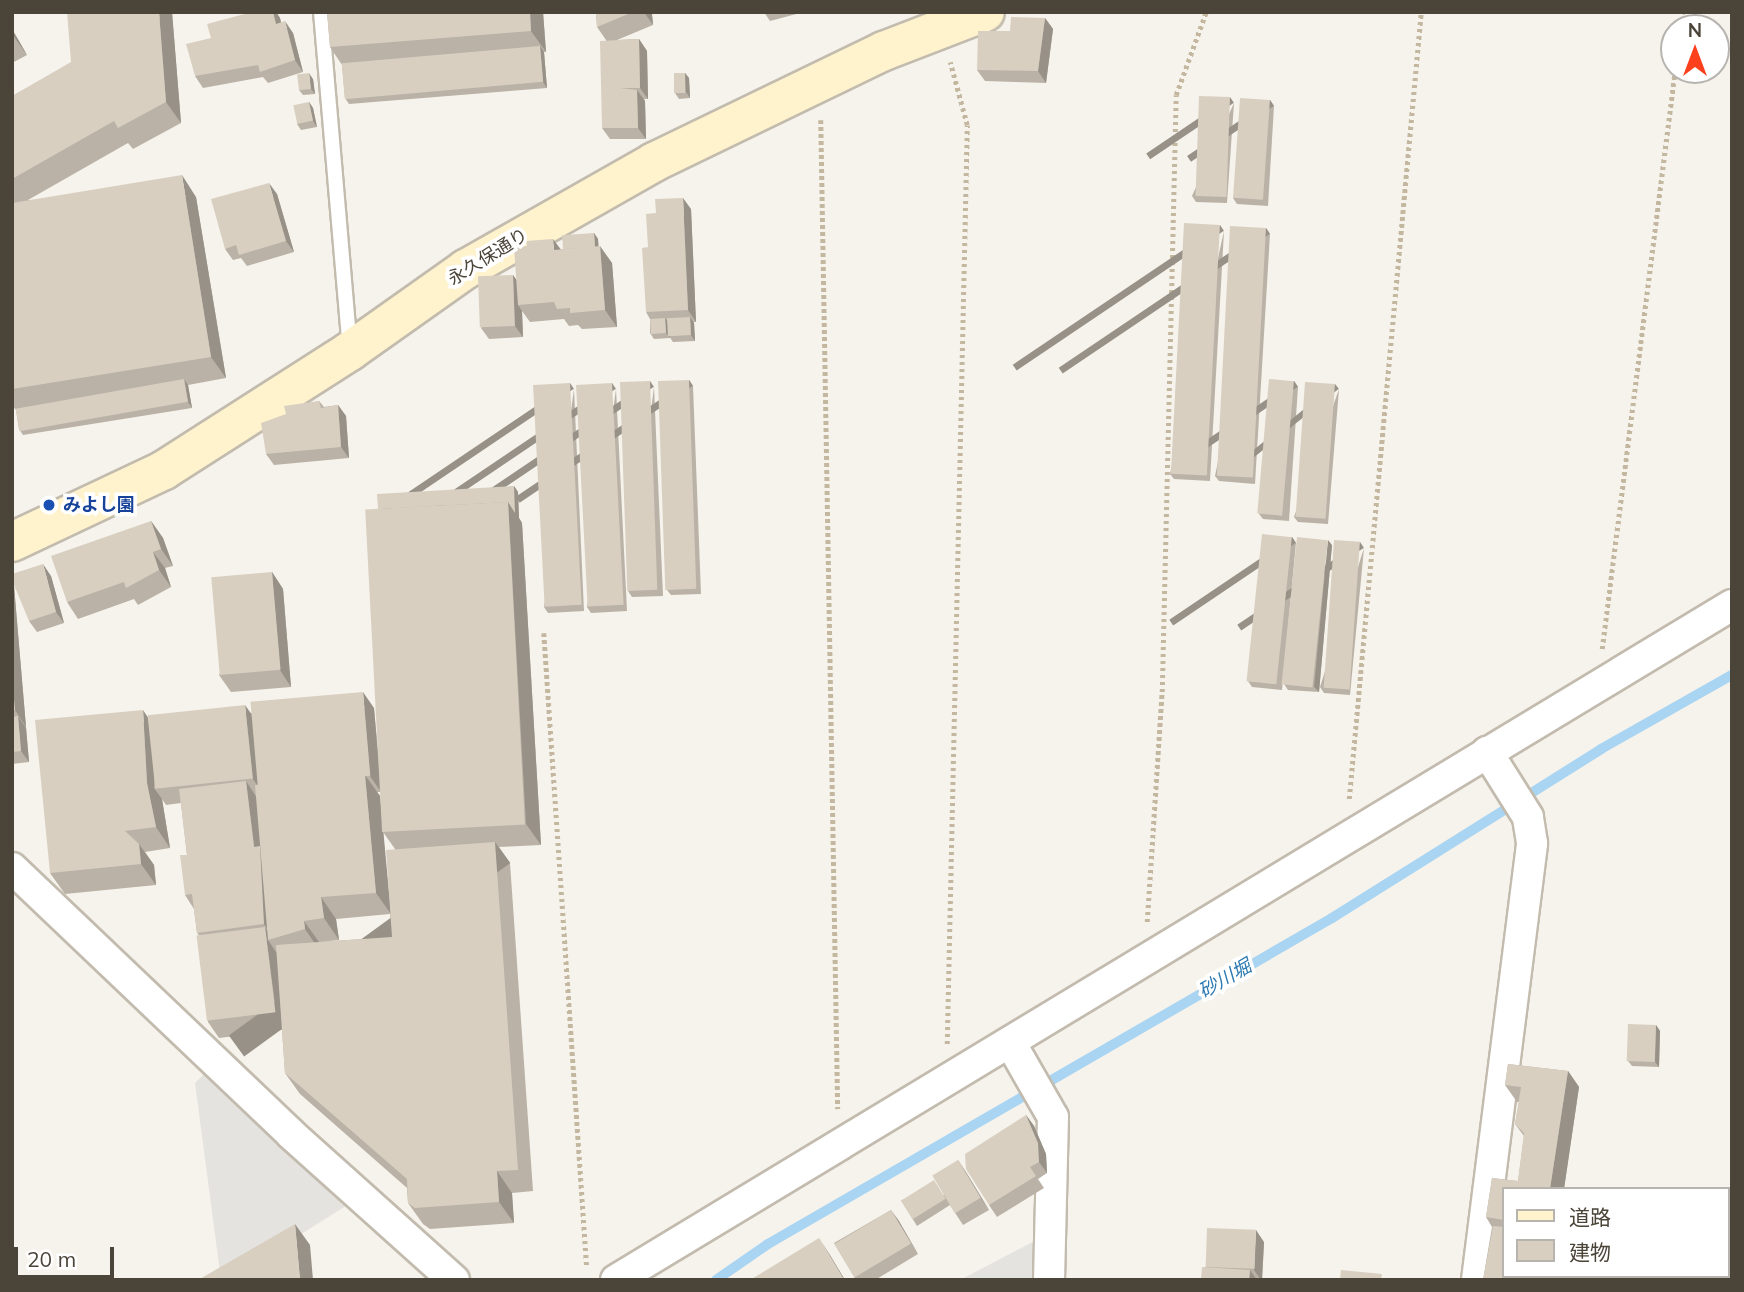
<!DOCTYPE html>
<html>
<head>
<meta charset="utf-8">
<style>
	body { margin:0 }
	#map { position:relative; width:1744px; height:1292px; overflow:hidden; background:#f6f3ec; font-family:Mulish,"Noto Sans JP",sans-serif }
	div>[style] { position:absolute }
	.parking>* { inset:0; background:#e5e3e0 }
	.stream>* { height:10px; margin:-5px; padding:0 5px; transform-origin:5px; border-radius:5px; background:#a9d4f2 }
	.path>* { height:4.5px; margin-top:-2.25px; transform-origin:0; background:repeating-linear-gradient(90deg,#c4b79f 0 3.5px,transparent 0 7px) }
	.roads { filter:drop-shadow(2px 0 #c2bbae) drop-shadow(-2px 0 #c2bbae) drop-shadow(0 2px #c2bbae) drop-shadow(0 -2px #c2bbae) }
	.lane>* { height:14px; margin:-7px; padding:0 7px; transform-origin:7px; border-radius:7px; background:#fff }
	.street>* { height:30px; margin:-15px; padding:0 15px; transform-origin:15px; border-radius:15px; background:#fff }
	.secondary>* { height:38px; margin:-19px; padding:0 19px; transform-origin:19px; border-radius:19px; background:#fff3cd }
	.wall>* { inset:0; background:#bab2a6 }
	.shaded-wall>* { inset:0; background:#979187; transform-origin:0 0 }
	.building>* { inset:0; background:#d8cfc1; transform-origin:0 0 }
	.dots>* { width:19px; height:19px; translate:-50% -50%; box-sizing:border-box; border:4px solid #fff; border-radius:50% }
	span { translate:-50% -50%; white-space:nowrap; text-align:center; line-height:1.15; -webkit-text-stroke:7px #fff; paint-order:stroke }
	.street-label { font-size:18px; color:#4b4439 }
	.transit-label { font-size:18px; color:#164399; font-weight:700 }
	.left { translate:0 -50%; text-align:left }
	.water-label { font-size:19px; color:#2e7ab2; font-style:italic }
	.frame { position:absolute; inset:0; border:14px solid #4b4439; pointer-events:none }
	.legend { position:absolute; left:1502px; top:1187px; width:228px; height:91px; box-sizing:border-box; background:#fff; border:2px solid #b7b4b0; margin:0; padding:9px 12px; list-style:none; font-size:21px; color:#4b4439 }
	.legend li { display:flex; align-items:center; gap:14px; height:35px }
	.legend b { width:35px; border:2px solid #b7b4b0 }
	.north { position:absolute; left:1660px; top:14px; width:70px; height:70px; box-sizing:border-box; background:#fff; border:2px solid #b7b4b0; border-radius:50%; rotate:0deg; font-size:19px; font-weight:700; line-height:28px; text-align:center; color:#4b4439 }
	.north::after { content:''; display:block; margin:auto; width:24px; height:32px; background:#fc3f1d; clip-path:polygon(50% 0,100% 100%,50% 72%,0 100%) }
	.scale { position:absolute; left:14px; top:1247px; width:100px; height:32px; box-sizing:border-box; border:4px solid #4b4439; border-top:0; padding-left:9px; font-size:21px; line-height:24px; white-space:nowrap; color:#4b4439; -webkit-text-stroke:5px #fff; paint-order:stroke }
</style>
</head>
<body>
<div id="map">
	<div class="parking">
		<div style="clip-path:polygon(206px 1072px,349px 1204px,228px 1280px,221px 1280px,195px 1083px)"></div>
		<div style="clip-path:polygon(1042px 1237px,1041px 1280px,960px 1280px)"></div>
	</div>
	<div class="stream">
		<div style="left:716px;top:1280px;width:63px;rotate:-34.7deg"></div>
		<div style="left:768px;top:1244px;width:651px;rotate:-30.03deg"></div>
		<div style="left:1332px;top:918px;width:318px;rotate:-32.1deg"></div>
		<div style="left:1601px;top:749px;width:150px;rotate:-29.5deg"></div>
	</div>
	<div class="path">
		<div style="left:1680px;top:28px;width:16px;rotate:-83deg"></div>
		<div style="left:821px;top:120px;width:989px;rotate:89.02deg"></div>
		<div style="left:544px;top:633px;width:636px;rotate:86.13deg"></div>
		<div style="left:1602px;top:649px;width:584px;rotate:-82.81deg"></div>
		<div style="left:1349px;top:799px;width:790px;rotate:-84.77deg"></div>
		<div style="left:1147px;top:922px;width:230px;rotate:-86.3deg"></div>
		<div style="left:1162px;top:692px;width:597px;rotate:-88.66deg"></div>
		<div style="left:1176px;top:95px;width:88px;rotate:-70.1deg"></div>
		<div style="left:947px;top:1044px;width:919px;rotate:-88.75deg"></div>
		<div style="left:967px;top:125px;width:65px;rotate:-105.1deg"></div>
	</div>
	<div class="roads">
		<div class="lane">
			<div style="left:321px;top:12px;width:336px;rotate:85.1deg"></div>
		</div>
		<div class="street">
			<div style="left:12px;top:868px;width:385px;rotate:43.6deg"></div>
			<div style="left:291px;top:1134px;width:219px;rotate:41.9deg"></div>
			<div style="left:1010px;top:1042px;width:86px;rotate:60.2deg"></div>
			<div style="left:1053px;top:1117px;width:163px;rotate:91.4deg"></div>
			<div style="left:616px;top:1280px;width:1304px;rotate:-31.17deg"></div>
			<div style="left:1477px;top:1280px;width:440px;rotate:-82.8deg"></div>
			<div style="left:1532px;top:843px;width:26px;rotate:-99deg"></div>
			<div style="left:1528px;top:817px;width:77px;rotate:-122.2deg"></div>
		</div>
		<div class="secondary">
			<div style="left:12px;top:542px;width:168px;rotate:-25.3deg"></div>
			<div style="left:164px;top:470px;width:221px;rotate:-32.6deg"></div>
			<div style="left:350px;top:351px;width:142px;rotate:-35.3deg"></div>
			<div style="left:466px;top:269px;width:216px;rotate:-29.6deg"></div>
			<div style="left:654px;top:162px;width:255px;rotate:-25.8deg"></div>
			<div style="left:884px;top:51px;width:108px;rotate:-21.1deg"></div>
		</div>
	</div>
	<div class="wall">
		<div style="clip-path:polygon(172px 12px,181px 123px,133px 149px,128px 143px,28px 200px,196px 197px,226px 378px,188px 385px,192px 408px,23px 435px,19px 429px,16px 410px,12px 405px,12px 96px)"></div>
		<div style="clip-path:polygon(252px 12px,276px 12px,280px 18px,281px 23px,293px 33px,303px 72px,268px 83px,263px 77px,203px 88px,195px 76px,211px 38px)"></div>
		<div style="clip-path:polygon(327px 12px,543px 12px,546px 52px,544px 52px,547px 88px,349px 104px,345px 98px,342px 65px,330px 47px)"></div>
		<div style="clip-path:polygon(596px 12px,683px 12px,652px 14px,653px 25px,617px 40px,639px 39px,647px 51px,648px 99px,644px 99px,645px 101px,646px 139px,610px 139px,602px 128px,606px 40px,597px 27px)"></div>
		<div style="clip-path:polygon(764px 12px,804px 12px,770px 21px)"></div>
		<div style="clip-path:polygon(1045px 18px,1053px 29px,1046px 83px,985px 81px,977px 70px,1010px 31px)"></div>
		<div style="clip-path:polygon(12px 29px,27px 55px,12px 63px)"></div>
		<div style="clip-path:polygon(685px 73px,689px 78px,690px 98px,679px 99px,675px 93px)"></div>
		<div style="clip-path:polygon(313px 79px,315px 94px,303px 95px,299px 90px)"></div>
		<div style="clip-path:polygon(1270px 100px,1274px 106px,1268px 206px,1237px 204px,1233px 198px)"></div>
		<div style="clip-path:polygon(309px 102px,313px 108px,317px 127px,301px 130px,297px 124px)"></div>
		<div style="clip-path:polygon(1234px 103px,1227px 203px,1196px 202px,1192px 196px)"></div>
		<div style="clip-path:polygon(277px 194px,294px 252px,247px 266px,241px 258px,233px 260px,225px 249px)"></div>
		<div style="clip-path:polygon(691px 209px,696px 322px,694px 322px,695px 341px,673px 342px,669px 336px,670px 338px,654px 339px,650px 333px,650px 319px,646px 312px,648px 247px)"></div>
		<div style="clip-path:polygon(1266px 228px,1270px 234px,1255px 484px,1219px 481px,1215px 476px)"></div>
		<div style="clip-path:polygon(1224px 231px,1210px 481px,1174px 479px,1170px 474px)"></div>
		<div style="clip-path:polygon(594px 233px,598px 239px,598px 246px,612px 263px,617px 327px,582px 329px,578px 325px,569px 326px,564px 319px,530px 322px,522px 311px,523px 337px,489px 339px,481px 328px,513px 275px,516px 280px,561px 250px)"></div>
		<div style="clip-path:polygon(689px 380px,693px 386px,701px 594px,671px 595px,667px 590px)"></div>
		<div style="clip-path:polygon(1294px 381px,1298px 387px,1289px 521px,1263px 519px,1259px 514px)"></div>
		<div style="clip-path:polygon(654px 387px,663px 596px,632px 597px,628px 591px)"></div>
		<div style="clip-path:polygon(574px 389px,584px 611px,548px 613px,544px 607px)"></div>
		<div style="clip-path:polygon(616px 389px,627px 611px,591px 613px,587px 607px)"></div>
		<div style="clip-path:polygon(1339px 389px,1328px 524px,1298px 522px,1294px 517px)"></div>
		<div style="clip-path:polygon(319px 401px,324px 407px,338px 405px,346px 416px,349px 458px,274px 465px,266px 454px,286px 414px)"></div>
		<div style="clip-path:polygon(evenodd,514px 486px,518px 492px,519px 518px,522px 523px,541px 845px,499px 847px,510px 863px,533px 1191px,512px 1193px,514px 1223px,430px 1229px,423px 1224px,408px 1203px,407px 1188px,300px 1094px,285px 1073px,282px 1030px,219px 1038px,208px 1022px,199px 935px,197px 933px,194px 909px,185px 895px,187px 855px,181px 803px,166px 805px,162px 799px,170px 848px,145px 852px,154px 865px,156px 885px,65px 894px,50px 873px,147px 717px,374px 708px,380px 772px,378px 509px,514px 486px,377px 792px,381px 792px,383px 826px,380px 796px,377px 792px,514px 486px,383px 832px,395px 849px,389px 901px,383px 832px,514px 486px,390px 914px,392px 937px,319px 942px,339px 940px,336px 919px,390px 914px)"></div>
		<div style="clip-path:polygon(151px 521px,163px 538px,173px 566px,165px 568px,171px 587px,138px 605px,134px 599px,78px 619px,67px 602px)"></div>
		<div style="clip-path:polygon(1292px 537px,1296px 543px,1282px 690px,1252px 687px,1248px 681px)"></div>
		<div style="clip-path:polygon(1332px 545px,1319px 692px,1288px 690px,1284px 684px)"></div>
		<div style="clip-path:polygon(1364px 548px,1350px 695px,1324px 693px,1320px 687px)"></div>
		<div style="clip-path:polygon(272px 572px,283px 589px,291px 687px,231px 692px,219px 675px)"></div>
		<div style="clip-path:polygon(51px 576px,64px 623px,37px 632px,29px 621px)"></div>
		<div style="clip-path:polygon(12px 584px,14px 586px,29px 762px,12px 764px)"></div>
		<div style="clip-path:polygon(1656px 1025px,1660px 1031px,1659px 1067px,1632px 1066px,1628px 1061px)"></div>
		<div style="clip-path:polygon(1508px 1064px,1568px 1071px,1579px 1087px,1564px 1189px,1504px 1189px,1504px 1276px,1550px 1276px,1549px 1280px,1483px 1280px,1492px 1227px,1486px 1217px,1492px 1178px,1518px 1181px,1524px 1136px,1515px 1124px,1519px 1102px,1517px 1102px,1505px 1085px)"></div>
		<div style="clip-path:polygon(1026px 1115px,1034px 1126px,1046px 1154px,1047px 1173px,1038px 1179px,1044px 1188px,997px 1217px,989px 1205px)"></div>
		<div style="clip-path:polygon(958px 1160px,989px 1210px,963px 1225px,950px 1205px,917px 1226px,901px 1200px,944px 1195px)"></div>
		<div style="clip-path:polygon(891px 1210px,918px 1254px,875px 1280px,856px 1280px,834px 1243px)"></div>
		<div style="clip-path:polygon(1264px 1242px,1262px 1280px,1201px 1280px,1205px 1267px)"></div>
	</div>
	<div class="shaded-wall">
		<div style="clip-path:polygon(159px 12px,172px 12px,181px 123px,166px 102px)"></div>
		<div style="clip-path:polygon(273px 12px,276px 12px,280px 18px,284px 35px,276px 24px)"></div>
		<div style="clip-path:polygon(530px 12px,543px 12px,546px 52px,531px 31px)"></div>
		<div style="clip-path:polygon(644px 12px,651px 12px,652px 14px,653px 25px)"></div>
		<div style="clip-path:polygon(1045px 18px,1053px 29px,1046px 83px,1038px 71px)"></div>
		<div style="clip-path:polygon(285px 21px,293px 33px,303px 72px,295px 60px)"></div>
		<div style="clip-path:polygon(12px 29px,27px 55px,12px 34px)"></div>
		<div style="clip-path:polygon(639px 39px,647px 51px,648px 99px,640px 88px)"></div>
		<div style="clip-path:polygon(540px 46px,544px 52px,547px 88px,543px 82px)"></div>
		<div style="clip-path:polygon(309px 73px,313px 79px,315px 94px,311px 89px)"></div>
		<div style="clip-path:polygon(685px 73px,689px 78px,690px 98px,686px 92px)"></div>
		<div style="clip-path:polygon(637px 90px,645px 101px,646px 139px,638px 128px)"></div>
		<div style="left:1230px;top:97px;width:7px;height:101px;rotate:56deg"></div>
		<div style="left:1270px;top:100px;width:7px;height:100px;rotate:56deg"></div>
		<div style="clip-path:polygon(309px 102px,313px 108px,317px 127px,313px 121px)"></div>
		<div style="clip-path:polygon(182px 175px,196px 197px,226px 378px,211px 357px)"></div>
		<div style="clip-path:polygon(269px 183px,277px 194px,294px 252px,286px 241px)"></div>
		<div style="clip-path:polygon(683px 198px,691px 209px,696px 322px,688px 310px)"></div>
		<div style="left:1220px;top:225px;width:7px;height:250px;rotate:56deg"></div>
		<div style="left:1266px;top:228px;width:7px;height:250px;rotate:56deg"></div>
		<div style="clip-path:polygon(594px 233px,598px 239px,600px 262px,596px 257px)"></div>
		<div style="clip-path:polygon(553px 239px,565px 255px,554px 250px)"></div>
		<div style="clip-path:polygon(600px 246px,612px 263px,617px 327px,605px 310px)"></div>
		<div style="clip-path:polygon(513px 275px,521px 286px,518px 305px,522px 311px,523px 337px,515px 326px)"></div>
		<div style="clip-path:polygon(690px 317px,694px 323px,695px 341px,691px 335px)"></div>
		<div style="clip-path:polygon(665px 318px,669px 324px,670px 338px,666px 333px)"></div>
		<div style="clip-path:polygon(184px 379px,188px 385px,192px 408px,188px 402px)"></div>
		<div style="left:689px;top:380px;width:7px;height:209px;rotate:56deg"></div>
		<div style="left:650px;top:381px;width:7px;height:209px;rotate:56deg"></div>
		<div style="left:1294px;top:381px;width:7px;height:134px;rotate:56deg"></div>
		<div style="left:570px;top:383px;width:7px;height:222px;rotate:56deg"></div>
		<div style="left:612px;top:383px;width:7px;height:222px;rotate:56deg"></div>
		<div style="left:1335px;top:384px;width:6px;height:135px;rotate:51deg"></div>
		<div style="clip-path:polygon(338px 405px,346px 416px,349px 458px,341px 447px)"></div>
		<div style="clip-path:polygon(514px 486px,518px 492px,519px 518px,522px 523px,541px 845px,526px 824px,508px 502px)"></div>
		<div style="clip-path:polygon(151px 521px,163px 538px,173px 566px,161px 549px)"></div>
		<div style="left:1292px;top:537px;width:7px;height:148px;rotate:56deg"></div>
		<div style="clip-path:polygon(1328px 540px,1332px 545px,1319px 692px,1314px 687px)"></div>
		<div style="left:1360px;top:542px;width:7px;height:148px;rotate:56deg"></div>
		<div style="clip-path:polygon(153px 552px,165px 568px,171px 587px,159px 570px)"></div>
		<div style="clip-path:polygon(43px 564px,51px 576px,64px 623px,56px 612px)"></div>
		<div style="clip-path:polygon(272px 572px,283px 589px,291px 687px,280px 670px)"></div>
		<div style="clip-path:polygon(12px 584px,14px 586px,26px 727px,15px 710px,12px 680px)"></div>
		<div style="clip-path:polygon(363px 692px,374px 708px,381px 792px,370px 776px)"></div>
		<div style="clip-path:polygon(245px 705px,257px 722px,264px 795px,253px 779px)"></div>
		<div style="clip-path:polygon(143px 710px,157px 731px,154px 788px,162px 799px,170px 848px,156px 827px,147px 783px)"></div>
		<div style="clip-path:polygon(18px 716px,26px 728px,29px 762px,21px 751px)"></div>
		<div style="clip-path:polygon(365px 775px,380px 796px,391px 914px,376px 893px)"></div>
		<div style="clip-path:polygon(246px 781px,257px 798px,274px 938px,264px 924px)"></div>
		<div style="left:495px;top:842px;width:26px;height:329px;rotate:54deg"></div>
		<div style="clip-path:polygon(139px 844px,154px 865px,156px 885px,141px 864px)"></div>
		<div style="clip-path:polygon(321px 897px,336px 919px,339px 940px,324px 918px)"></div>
		<div style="clip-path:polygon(304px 921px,319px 942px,320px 951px,305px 929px)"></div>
		<div style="clip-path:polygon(265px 927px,273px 938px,268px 940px,278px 955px,288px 1029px,276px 1012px)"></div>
		<div style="clip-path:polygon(1656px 1025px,1660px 1031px,1659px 1067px,1655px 1062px)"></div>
		<div style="clip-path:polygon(1568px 1071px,1579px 1087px,1564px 1189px,1550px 1189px)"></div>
		<div style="clip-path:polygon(1026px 1115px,1034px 1126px,1046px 1154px,1047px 1173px,1039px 1162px)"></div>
		<div style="clip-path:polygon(958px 1160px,966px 1172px,989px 1210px,981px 1198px)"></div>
		<div style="clip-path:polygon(497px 1171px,512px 1193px,514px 1223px,499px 1202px)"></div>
		<div style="clip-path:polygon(891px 1210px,899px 1221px,918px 1254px,911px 1243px)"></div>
		<div style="clip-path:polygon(295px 1224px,310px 1245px,313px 1280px,300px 1280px)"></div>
		<div style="clip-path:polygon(1256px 1230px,1264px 1242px,1262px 1280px,1261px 1280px,1254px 1270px)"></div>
		<div style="clip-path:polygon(819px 1238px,830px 1255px,845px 1280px,844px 1280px)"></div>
		<div style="clip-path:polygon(1250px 1270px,1257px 1280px,1249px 1280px)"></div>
		<div style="left:1536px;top:1276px;width:14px;height:4px"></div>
	</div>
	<div class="building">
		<div style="clip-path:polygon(67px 12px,159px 12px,166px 102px,118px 128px,114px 121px,12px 179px,12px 96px,71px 62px)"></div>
		<div style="clip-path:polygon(252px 12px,273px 12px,276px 24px,285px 21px,295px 60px,260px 72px,258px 65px,195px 76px,186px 44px,211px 38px,207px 24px)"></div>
		<div style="clip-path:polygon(327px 12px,530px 12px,531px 31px,330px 47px)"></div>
		<div style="clip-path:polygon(596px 12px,633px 12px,597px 27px)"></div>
		<div style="clip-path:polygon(1011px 17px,1045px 18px,1038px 71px,977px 70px,978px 31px,1010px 31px)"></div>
		<div style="clip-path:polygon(639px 39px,640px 88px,620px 88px,637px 90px,638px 128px,602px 128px,600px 41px)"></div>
		<div style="left:540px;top:46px;width:36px;height:199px;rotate:85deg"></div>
		<div style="left:309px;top:73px;width:16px;height:12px;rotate:83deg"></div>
		<div style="left:674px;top:73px;width:11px;height:20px"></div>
		<div style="left:1199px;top:96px;width:31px;height:100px;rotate:2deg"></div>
		<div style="left:1240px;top:98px;width:30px;height:100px;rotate:4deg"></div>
		<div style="left:309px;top:102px;width:19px;height:16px;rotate:78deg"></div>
		<div style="clip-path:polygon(182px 175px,211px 357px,12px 389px,12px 203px)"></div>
		<div style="clip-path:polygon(269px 183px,286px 241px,239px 255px,236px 245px,225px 249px,211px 199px)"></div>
		<div style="clip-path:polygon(683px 198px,688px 310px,646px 312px,642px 248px,648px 247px,646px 214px,656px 213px,655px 199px)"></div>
		<div style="left:1184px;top:223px;width:36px;height:251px;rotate:3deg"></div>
		<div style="left:1230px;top:226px;width:36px;height:250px;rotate:3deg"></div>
		<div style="left:594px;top:233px;width:14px;height:32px;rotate:86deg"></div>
		<div style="clip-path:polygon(553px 239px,554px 250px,600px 246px,605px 310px,570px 313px,570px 308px,557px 309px,554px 302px,518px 305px,514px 247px,527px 246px,526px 241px)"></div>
		<div style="left:513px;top:275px;width:51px;height:35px;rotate:88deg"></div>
		<div style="left:690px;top:317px;width:18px;height:23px;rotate:87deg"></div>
		<div style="left:665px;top:318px;width:15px;height:15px;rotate:86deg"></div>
		<div style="left:184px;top:379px;width:23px;height:171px;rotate:80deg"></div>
		<div style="left:1269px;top:379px;width:25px;height:135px;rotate:5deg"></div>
		<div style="left:689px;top:380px;width:209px;height:31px;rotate:88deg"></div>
		<div style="left:650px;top:381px;width:209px;height:30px;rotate:88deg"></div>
		<div style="left:1305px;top:382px;width:30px;height:135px;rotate:4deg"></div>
		<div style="left:570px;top:383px;width:222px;height:37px;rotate:87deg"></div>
		<div style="left:612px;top:383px;width:222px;height:36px;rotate:87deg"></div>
		<div style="clip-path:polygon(319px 401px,321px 408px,338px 405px,341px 447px,266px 454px,261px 423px,286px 414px,284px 406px)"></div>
		<div style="clip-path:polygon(514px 486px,515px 513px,508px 502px,378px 509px,377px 494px)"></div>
		<div style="left:508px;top:502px;width:323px;height:143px;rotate:87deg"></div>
		<div style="clip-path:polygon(151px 521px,161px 549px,153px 552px,159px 570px,126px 588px,124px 582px,67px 602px,51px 556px)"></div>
		<div style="left:1262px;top:534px;width:30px;height:148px;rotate:6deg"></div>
		<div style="left:1297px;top:537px;width:31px;height:148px;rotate:6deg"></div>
		<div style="left:1334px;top:540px;width:26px;height:148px;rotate:4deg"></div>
		<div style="clip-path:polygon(43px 564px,56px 612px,29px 621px,12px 580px,12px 574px)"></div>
		<div style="left:272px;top:572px;width:98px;height:61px;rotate:85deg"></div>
		<div style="clip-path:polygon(12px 680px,15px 710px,12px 710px)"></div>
		<div style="left:363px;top:692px;width:84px;height:113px;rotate:85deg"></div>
		<div style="left:245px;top:705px;width:74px;height:98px;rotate:84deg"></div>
		<div style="clip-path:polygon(143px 710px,147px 783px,156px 827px,125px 831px,139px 844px,141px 864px,50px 873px,35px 720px)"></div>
		<div style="clip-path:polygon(18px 716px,21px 751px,12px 752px,12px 717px)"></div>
		<div style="clip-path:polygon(365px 775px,376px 893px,321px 897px,324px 918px,304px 921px,305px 929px,268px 940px,255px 785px)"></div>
		<div style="clip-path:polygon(246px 781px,254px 847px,260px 846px,264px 924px,197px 933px,192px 894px,185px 895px,180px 855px,187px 855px,179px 789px)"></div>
		<div style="clip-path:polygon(495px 842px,518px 1170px,497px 1171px,499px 1202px,415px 1208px,408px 1203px,407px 1179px,285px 1073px,276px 945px,392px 937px,386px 850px)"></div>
		<div style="left:265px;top:927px;width:86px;height:69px;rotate:83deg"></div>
		<div style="left:1628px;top:1024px;width:28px;height:37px;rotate:2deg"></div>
		<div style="clip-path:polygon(1508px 1064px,1568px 1071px,1550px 1189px,1504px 1189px,1504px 1220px,1486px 1217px,1492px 1178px,1518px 1181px,1524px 1133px,1515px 1124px,1521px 1087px,1505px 1085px)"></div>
		<div style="clip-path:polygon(1026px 1115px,1038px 1143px,1039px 1162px,1030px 1167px,1036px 1176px,989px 1205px,966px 1169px,965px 1154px)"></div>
		<div style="left:958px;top:1160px;width:44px;height:30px;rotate:59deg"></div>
		<div style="left:934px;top:1180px;width:22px;height:39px;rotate:58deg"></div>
		<div style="left:891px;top:1210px;width:39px;height:66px;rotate:59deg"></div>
		<div style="clip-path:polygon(295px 1224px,300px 1280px,198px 1280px)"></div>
		<div style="clip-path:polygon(1493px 1226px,1504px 1227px,1504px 1276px,1536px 1276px,1535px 1280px,1483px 1280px)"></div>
		<div style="left:1207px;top:1228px;width:49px;height:39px;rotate:2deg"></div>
		<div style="clip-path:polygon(819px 1238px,844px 1280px,750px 1280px)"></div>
		<div style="clip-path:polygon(1202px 1267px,1250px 1270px,1249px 1280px,1201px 1280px)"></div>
		<div style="clip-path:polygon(1341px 1270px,1382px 1274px,1381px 1280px,1340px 1280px)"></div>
	</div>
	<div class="dots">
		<div style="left:49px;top:505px;background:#1a4fb4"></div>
	</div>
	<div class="street-label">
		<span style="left:488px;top:257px;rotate:-32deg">永久保通り</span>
	</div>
	<div class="transit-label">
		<span class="left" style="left:63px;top:505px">みよし園</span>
	</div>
	<div class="water-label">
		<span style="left:1225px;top:979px;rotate:-30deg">砂川堀</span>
	</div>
	<div class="frame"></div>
	<ul class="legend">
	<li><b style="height:9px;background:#fff3cd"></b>道路</li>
	<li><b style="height:19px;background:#d8cfc1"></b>建物</li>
	</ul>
	<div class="north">N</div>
	<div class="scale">20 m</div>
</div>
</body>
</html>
